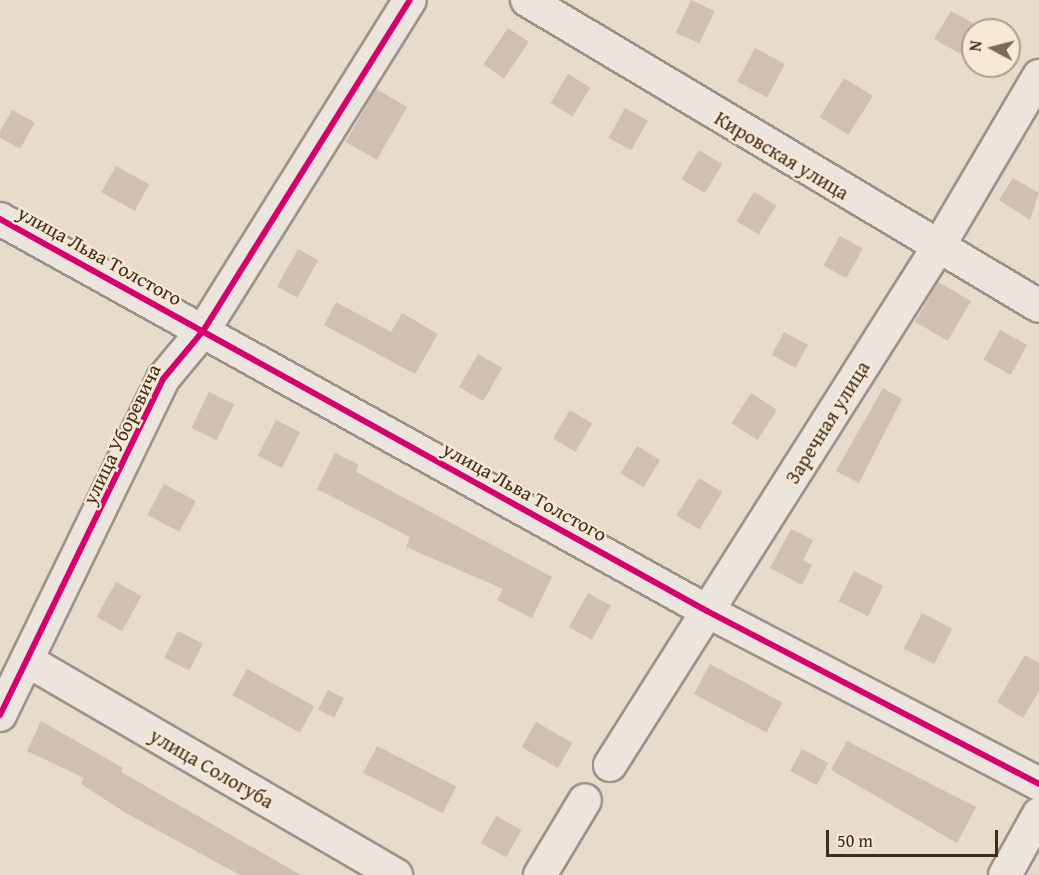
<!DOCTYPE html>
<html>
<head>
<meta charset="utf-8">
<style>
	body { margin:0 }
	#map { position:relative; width:1039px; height:875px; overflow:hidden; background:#e7dbcb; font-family:"Gentium Book Plus",serif }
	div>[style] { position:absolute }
	.building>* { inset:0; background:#d1bfb1; transform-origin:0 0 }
	.roads { filter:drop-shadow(2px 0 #9c9388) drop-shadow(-2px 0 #9c9388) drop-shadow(0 2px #9c9388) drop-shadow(0 -2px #9c9388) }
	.minor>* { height:32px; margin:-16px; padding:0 16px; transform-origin:16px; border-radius:16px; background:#ebe5de }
	.cycleway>* { height:6px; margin:-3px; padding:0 3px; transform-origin:3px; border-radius:3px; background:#d6006c }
	span { translate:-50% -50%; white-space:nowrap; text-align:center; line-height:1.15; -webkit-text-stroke:4.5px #f7e9d6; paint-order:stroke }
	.street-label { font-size:20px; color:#412d19 }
	.north { position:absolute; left:961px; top:18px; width:60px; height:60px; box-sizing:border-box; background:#f7e9d6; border:2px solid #ae9e8a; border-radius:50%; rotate:277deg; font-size:16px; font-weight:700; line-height:24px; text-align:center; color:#412d19 }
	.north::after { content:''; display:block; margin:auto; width:21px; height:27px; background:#7b6a57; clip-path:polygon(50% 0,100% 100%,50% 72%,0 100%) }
	.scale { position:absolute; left:826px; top:830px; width:172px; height:27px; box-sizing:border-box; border:3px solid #412d19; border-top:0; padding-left:8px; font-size:18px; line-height:21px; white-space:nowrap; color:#412d19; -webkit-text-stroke:4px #f7e9d6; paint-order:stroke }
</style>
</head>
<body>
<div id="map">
	<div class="building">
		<div style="left:691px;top:0;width:26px;height:36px;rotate:25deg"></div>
		<div style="clip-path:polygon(951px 11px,973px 23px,973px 61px,934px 39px)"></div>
		<div style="left:508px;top:28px;width:25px;height:44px;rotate:34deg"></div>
		<div style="left:755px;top:48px;width:34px;height:38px;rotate:28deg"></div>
		<div style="left:568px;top:74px;width:26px;height:34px;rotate:31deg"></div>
		<div style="left:844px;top:78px;width:34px;height:46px;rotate:32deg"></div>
		<div style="left:376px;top:89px;width:36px;height:61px;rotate:30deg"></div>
		<div style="left:625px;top:108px;width:26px;height:34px;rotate:29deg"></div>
		<div style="left:12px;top:110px;width:26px;height:30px;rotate:29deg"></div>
		<div style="left:699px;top:150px;width:27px;height:34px;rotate:31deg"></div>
		<div style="left:116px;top:166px;width:38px;height:30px;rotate:29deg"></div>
		<div style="clip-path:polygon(1013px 178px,1039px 193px,1030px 220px,999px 200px)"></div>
		<div style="left:754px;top:192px;width:26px;height:34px;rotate:31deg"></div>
		<div style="left:840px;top:236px;width:26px;height:34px;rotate:29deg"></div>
		<div style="left:298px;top:249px;width:23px;height:43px;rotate:29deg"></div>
		<div style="left:938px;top:282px;width:38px;height:46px;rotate:30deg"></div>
		<div style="clip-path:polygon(336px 302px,391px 332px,402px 313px,438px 334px,415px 374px,324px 325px)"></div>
		<div style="left:1000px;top:330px;width:31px;height:34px;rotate:29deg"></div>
		<div style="left:784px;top:332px;width:27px;height:26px;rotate:28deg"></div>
		<div style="left:478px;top:354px;width:28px;height:38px;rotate:30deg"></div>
		<div style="clip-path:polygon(883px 388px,902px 399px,859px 483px,836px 471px)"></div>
		<div style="left:209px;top:392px;width:28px;height:40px;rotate:26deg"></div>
		<div style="left:751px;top:393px;width:31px;height:36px;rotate:33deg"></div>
		<div style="left:570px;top:410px;width:26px;height:33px;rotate:31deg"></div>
		<div style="left:276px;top:420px;width:27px;height:40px;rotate:27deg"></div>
		<div style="left:637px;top:446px;width:27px;height:32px;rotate:31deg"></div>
		<div style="clip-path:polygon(335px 453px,359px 465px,356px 472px,552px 577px,532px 618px,497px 600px,503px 589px,406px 547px,410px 537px,317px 489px)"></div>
		<div style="left:699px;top:478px;width:27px;height:44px;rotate:31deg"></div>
		<div style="left:164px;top:484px;width:36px;height:35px;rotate:28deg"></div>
		<div style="clip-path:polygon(791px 529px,813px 540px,803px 560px,812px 565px,802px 585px,770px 568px)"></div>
		<div style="left:854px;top:571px;width:33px;height:34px;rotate:27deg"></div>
		<div style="left:116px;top:582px;width:29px;height:40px;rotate:29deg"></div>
		<div style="left:588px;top:593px;width:26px;height:39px;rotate:29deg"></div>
		<div style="left:922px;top:613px;width:34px;height:40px;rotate:27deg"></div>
		<div style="left:178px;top:631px;width:28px;height:30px;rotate:27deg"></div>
		<div style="clip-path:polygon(1025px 655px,1039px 663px,1039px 691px,1023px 718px,997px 702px)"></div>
		<div style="left:710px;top:664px;width:82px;height:34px;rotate:28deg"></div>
		<div style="left:247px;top:669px;width:77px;height:30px;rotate:29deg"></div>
		<div style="left:328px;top:690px;width:18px;height:22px;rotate:27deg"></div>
		<div style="clip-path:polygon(41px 721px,123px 768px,121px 772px,301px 875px,240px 875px,126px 813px,81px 784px,84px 778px,27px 751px)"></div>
		<div style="left:536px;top:722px;width:42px;height:29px;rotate:30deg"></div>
		<div style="clip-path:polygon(847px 741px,976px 807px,957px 843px,831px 770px)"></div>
		<div style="left:377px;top:746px;width:89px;height:30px;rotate:27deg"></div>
		<div style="left:802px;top:749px;width:30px;height:25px;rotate:28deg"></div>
		<div style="left:496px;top:816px;width:29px;height:31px;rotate:29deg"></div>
	</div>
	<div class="roads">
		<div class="minor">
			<div style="left:527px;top:0;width:596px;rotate:30.86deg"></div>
			<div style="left:0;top:219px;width:808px;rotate:29.01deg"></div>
			<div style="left:707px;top:611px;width:374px;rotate:27.5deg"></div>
			<div style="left:28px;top:661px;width:426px;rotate:30.2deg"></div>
			<div style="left:0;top:715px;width:373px;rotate:-64.1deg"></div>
			<div style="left:163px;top:379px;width:62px;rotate:-50.2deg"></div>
			<div style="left:203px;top:331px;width:390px;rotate:-58deg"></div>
			<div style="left:610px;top:765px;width:611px;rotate:-57.64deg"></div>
			<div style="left:937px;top:249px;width:201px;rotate:-59.5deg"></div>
			<div style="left:540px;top:875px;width:87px;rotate:-59deg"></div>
			<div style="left:1005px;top:875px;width:70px;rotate:-60.9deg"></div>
		</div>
	</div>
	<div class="cycleway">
		<div style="left:0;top:219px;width:808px;rotate:29.01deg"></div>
		<div style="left:707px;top:611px;width:374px;rotate:27.5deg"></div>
		<div style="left:0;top:715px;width:373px;rotate:-64.1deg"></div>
		<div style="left:163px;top:379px;width:62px;rotate:-50.2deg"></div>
		<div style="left:203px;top:331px;width:390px;rotate:-58deg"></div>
	</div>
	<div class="street-label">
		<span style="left:782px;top:155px;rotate:31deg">Кировская улица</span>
		<span style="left:100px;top:255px;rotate:29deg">улица Льва Толстого</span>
		<span style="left:827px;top:422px;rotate:-58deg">Заречная улица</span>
		<span style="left:121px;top:434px;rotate:-64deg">улица Уборевича</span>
		<span style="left:525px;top:491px;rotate:29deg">улица Льва Толстого</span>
		<span style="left:212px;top:768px;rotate:30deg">улица Сологуба</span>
	</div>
	<div class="north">N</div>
	<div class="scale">50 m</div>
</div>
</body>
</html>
